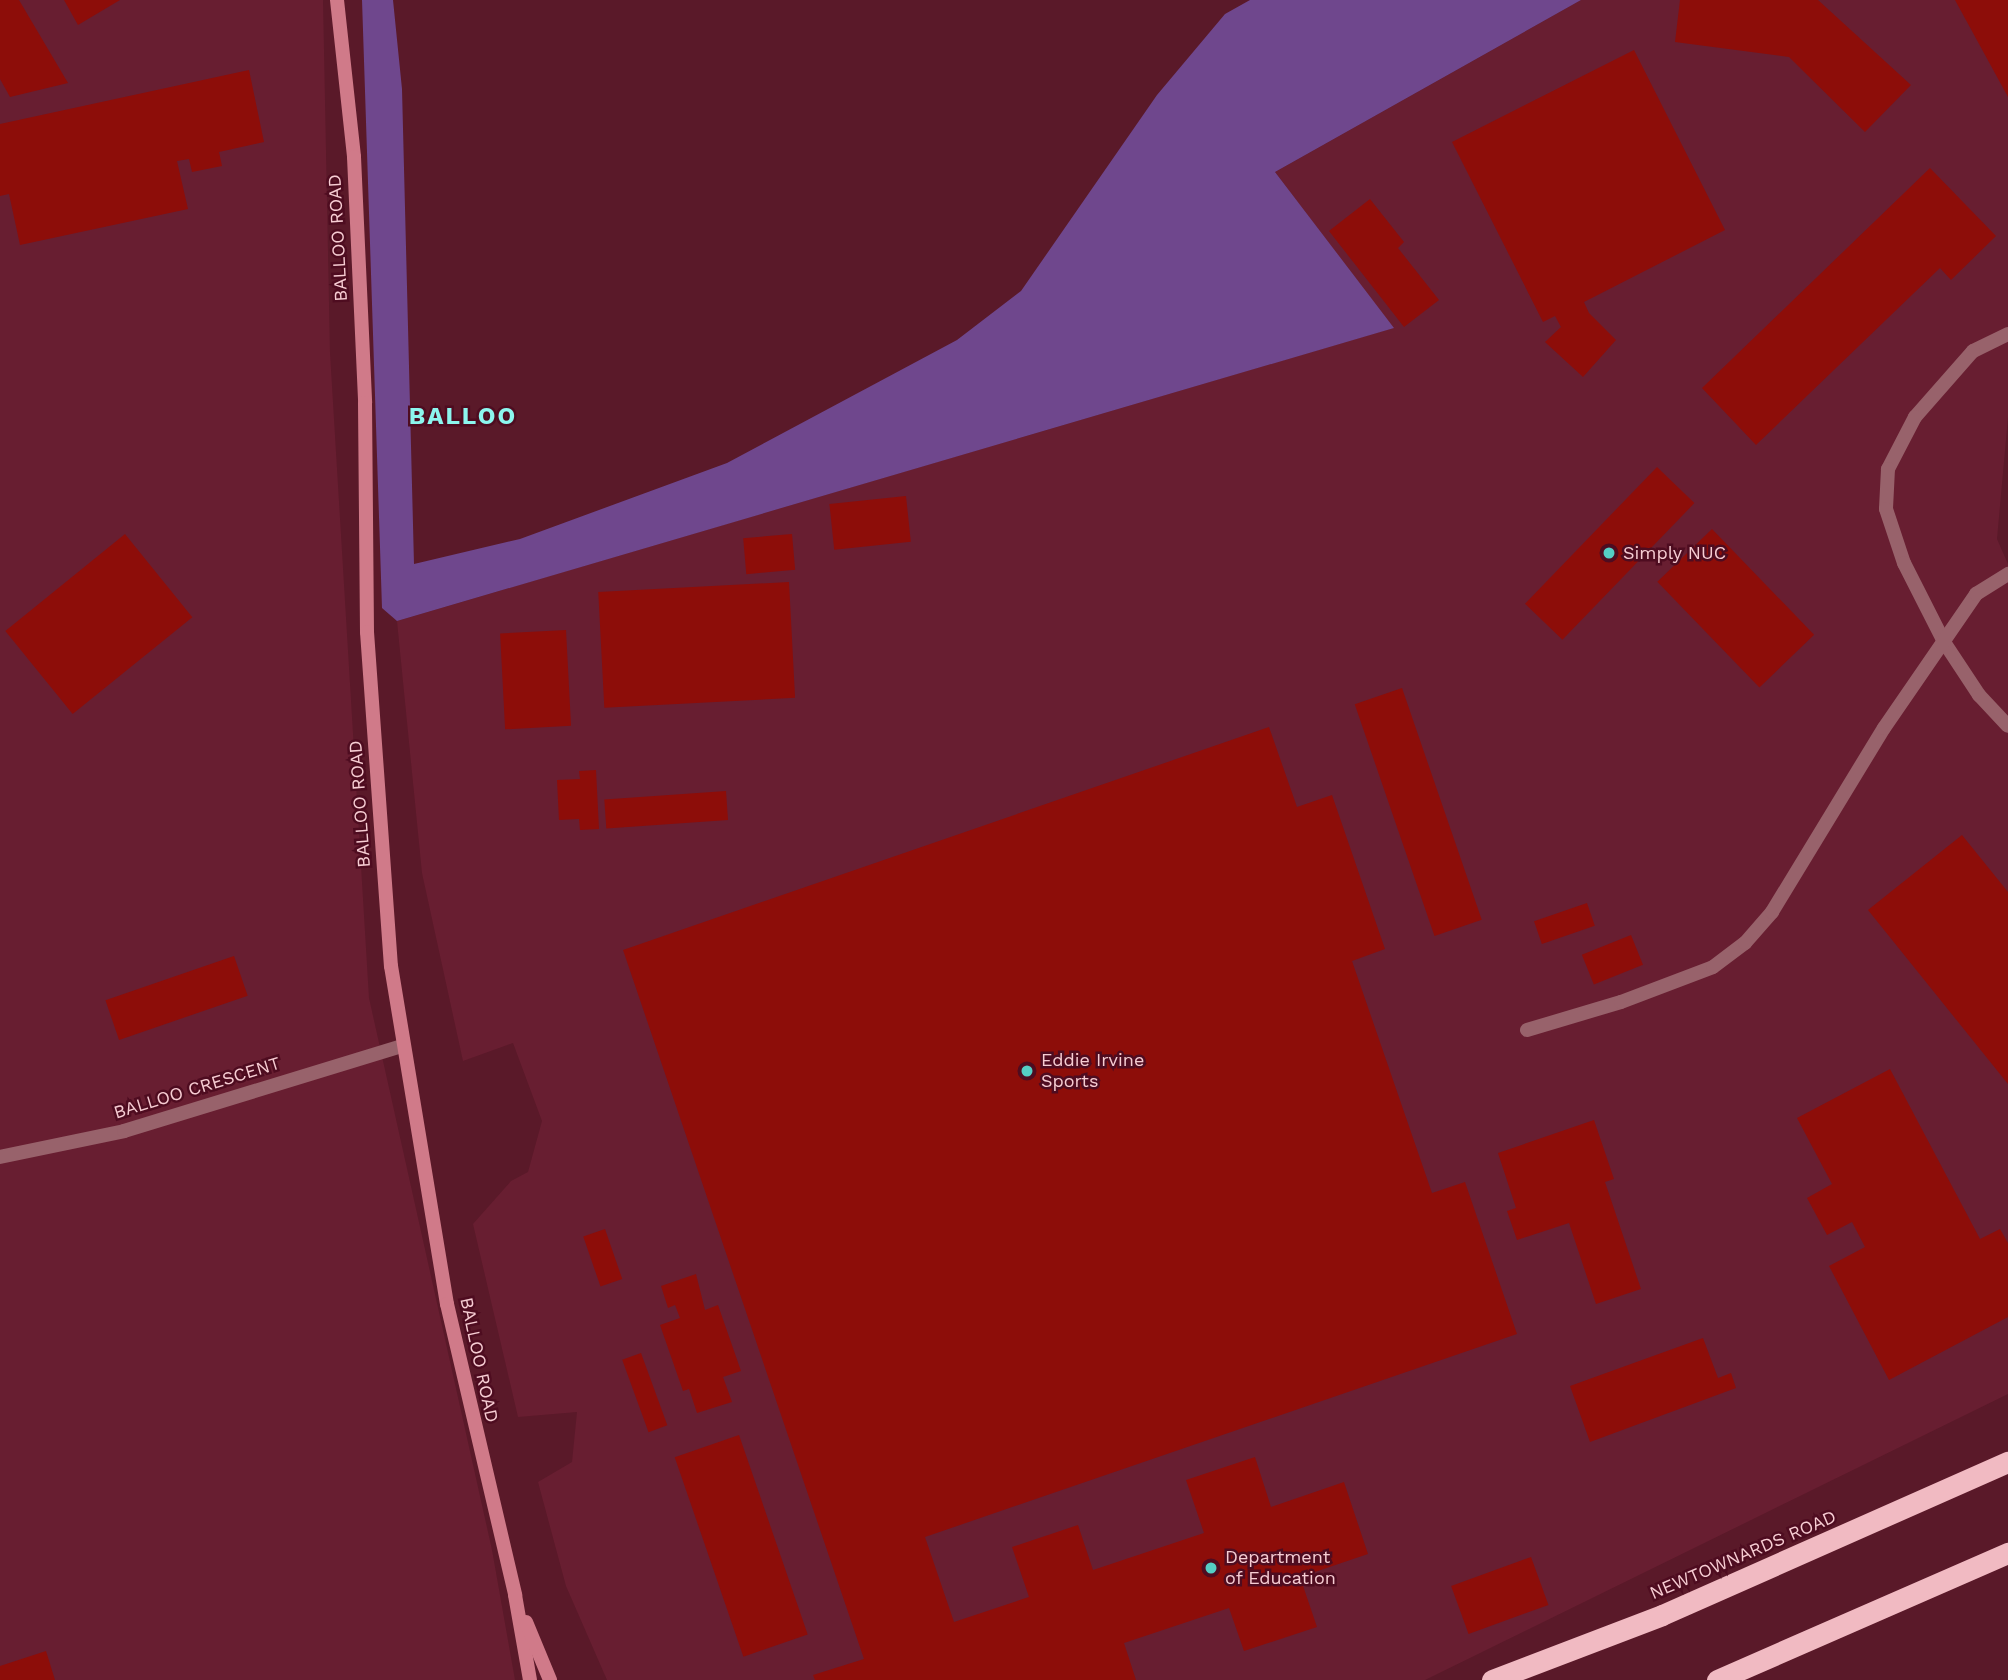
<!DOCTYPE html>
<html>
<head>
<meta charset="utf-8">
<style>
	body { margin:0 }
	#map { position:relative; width:2008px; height:1680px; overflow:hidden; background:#5a1929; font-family:"Work Sans",sans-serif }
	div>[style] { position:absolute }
	.built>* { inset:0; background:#681e31 }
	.green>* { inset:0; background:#6f478d }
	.building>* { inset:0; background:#8d0d09; transform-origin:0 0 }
	.street>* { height:14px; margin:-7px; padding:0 7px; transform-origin:7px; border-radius:7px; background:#98626b }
	.secondary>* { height:14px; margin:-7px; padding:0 7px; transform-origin:7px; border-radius:7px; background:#d07a89 }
	.highway>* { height:21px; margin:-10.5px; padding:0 10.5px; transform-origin:10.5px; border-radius:10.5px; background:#f1bac2 }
	.dots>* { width:19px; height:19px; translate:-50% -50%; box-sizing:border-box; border:4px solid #4e0c20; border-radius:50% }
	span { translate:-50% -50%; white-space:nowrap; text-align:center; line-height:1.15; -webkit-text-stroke:5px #4e0c20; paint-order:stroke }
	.street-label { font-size:18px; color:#f7cdd3 }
	.poi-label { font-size:18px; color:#f7cdd3 }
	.left { translate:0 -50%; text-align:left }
	.district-label { font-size:24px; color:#8cf6ee; font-weight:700; letter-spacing:2px }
</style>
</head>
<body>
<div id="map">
	<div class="built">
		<div style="clip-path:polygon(0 0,323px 0,330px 353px,369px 998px,492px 1550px,515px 1680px,0 1680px)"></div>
		<div style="clip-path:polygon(1581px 0,2008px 0,2008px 417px,1997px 539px,2008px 564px,2008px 1394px,1425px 1680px,607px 1680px,566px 1586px,538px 1482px,572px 1462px,577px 1412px,518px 1417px,473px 1224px,511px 1181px,528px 1172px,542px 1121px,513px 1043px,463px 1061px,422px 873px,397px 621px,1393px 328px,1275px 172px)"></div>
	</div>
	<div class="green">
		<div style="clip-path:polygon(362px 0,393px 0,402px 89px,414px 564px,520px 539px,727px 463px,957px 340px,1021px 291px,1157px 95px,1225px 14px,1250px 0,1581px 0,1275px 172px,1394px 328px,397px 621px,382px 608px)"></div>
	</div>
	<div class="building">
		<div style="clip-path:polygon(0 0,19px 0,68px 83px,10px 97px,0 79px)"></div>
		<div style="clip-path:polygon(64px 0,120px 0,78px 25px)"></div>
		<div style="clip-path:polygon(1680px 0,1818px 0,1911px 85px,1865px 132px,1789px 57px,1675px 42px)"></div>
		<div style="clip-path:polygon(1955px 0,2008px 0,2008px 97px)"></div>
		<div style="clip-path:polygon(1634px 50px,1725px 230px,1584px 302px,1589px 313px,1616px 340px,1583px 377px,1545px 342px,1561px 327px,1555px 316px,1543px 322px,1452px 142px)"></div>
		<div style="clip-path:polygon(249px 70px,264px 142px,219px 152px,222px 166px,192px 172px,189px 159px,177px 161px,188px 209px,20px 245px,9px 194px,0 196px,0 124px)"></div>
		<div style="clip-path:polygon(1930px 168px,1996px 236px,1951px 280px,1940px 268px,1756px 445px,1702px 388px)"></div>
		<div style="clip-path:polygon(1370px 199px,1404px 242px,1398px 248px,1439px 300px,1404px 327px,1329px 231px)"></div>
		<div style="left:1657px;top:467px;width:52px;height:190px;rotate:44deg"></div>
		<div style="left:906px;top:496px;width:46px;height:77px;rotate:84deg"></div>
		<div style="left:1712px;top:529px;width:147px;height:76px;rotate:46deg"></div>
		<div style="left:125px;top:534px;width:107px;height:154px;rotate:51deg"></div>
		<div style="left:792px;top:534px;width:36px;height:49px;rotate:85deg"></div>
		<div style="left:789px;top:582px;width:116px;height:191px;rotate:87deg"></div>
		<div style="left:566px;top:630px;width:96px;height:66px;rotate:87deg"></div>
		<div style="left:1402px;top:688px;width:245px;height:50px;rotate:71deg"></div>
		<div style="clip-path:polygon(1269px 727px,1297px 807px,1332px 795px,1385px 949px,1352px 961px,1432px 1193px,1465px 1182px,1517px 1334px,925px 1537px,954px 1622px,1029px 1597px,1012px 1547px,1078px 1525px,1093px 1570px,1204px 1533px,1186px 1480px,1255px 1457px,1271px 1507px,1344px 1482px,1368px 1554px,1300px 1577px,1317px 1627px,1244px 1651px,1229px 1608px,1124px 1643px,1136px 1680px,815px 1680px,813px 1675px,864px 1659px,623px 950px)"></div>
		<div style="clip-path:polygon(596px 770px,599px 829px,580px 830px,579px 819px,559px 820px,557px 780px,580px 779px,579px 771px)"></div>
		<div style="left:726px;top:791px;width:29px;height:122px;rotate:86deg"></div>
		<div style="clip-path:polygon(1962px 835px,2008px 892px,2008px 1084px,1868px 910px)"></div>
		<div style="left:1587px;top:903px;width:24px;height:56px;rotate:71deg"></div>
		<div style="left:1631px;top:935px;width:32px;height:53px;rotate:68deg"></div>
		<div style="left:234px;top:956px;width:42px;height:136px;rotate:71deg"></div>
		<div style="clip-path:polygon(1890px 1069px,1980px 1239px,2000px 1229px,2008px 1243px,2008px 1317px,1889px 1380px,1829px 1266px,1865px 1247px,1852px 1222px,1827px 1235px,1807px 1198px,1832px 1184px,1797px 1118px)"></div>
		<div style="clip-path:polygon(1594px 1120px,1614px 1179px,1605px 1182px,1641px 1289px,1596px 1304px,1569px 1223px,1517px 1240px,1507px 1211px,1516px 1208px,1498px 1153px)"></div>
		<div style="left:605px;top:1229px;width:53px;height:23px;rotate:71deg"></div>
		<div style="clip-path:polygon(696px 1274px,705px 1310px,718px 1305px,741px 1371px,723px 1377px,732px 1402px,697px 1413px,689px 1389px,683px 1391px,660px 1325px,680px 1318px,675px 1305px,668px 1308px,661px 1286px)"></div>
		<div style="clip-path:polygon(1703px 1338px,1718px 1378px,1731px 1373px,1736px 1388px,1590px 1442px,1570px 1386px)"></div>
		<div style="left:641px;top:1353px;width:77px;height:20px;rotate:70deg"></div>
		<div style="left:739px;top:1435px;width:211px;height:68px;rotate:71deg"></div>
		<div style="left:1531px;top:1557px;width:51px;height:85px;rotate:70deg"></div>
		<div style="clip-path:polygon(46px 1651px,55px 1680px,0 1680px,0 1666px)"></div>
	</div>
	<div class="street">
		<div style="left:2008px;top:334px;width:39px;rotate:154deg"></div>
		<div style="left:1973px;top:351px;width:88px;rotate:131.3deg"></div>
		<div style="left:1915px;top:417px;width:59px;rotate:117.4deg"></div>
		<div style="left:1888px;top:469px;width:40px;rotate:92.9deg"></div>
		<div style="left:1886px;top:509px;width:57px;rotate:71.6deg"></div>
		<div style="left:1904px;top:563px;width:89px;rotate:63.1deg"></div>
		<div style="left:1944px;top:642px;width:64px;rotate:56.6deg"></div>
		<div style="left:1979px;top:695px;width:42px;rotate:46.9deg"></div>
		<div style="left:1527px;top:1030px;width:98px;rotate:-16.6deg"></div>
		<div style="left:1621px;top:1002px;width:98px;rotate:-20.8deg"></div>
		<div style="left:1713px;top:967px;width:40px;rotate:-37deg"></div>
		<div style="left:1745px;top:943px;width:41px;rotate:-48.9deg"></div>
		<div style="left:1772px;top:912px;width:215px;rotate:-58.7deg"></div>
		<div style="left:1884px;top:728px;width:163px;rotate:-55.5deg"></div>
		<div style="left:1976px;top:594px;width:38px;rotate:-32deg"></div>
		<div style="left:0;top:1157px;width:127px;rotate:-11.8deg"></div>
		<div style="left:124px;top:1131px;width:291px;rotate:-17deg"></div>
	</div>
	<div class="secondary">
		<div style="left:337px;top:0;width:158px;rotate:83.8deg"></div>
		<div style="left:354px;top:157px;width:246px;rotate:87.4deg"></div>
		<div style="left:365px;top:403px;width:229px;rotate:89.5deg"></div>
		<div style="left:367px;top:632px;width:335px;rotate:85.9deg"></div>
		<div style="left:391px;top:966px;width:343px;rotate:80.6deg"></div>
		<div style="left:447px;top:1304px;width:299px;rotate:76.8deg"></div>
		<div style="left:515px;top:1595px;width:86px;rotate:80deg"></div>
		<div style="left:526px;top:1622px;width:63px;rotate:67.5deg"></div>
	</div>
	<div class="highway">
		<div style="left:1492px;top:1680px;width:182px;rotate:-20.9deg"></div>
		<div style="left:1662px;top:1615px;width:378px;rotate:-23.9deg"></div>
		<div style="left:1717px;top:1680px;width:318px;rotate:-23.6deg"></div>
	</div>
	<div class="dots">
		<div style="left:1609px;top:553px;background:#55cec5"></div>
		<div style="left:1027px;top:1071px;background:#55cec5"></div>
		<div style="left:1211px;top:1568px;background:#55cec5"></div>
	</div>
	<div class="street-label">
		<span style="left:338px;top:238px;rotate:-93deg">BALLOO ROAD</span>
		<span style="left:360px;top:804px;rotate:-94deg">BALLOO ROAD</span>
		<span style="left:197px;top:1088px;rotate:-17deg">BALLOO CRESCENT</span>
		<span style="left:479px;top:1360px;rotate:78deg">BALLOO ROAD</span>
		<span style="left:1743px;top:1555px;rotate:-23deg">NEWTOWNARDS ROAD</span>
	</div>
	<div class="poi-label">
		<span class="left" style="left:1623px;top:553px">Simply NUC</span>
		<span class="left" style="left:1041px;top:1071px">Eddie Irvine<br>Sports</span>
		<span class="left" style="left:1225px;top:1568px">Department<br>of Education</span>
	</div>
	<div class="district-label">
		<span style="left:463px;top:417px">BALLOO</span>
	</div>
</div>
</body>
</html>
